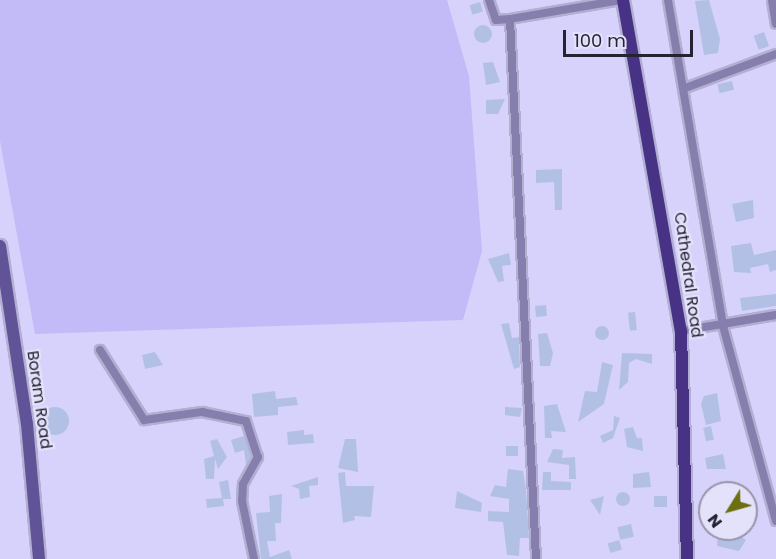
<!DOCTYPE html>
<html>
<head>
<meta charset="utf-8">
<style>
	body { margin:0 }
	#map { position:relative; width:776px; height:559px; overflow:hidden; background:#d7d2fb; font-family:Poppins,sans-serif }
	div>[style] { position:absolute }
	.green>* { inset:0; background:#c3bbf7 }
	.building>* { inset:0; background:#b3c0e6; transform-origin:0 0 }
	.round { border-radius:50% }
	.roads { filter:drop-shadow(2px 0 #b3afd3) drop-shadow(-2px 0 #b3afd3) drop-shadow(0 2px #b3afd3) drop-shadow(0 -2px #b3afd3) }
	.street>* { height:8px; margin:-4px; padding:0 4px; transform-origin:4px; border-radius:4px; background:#867fae }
	.secondary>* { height:12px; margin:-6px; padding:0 6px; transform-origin:6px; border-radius:6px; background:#605397 }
	.primary>* { height:12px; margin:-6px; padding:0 6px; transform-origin:6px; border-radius:6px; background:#473285 }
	span { translate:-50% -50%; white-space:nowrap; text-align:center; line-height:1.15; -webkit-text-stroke:4.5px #e4e1fa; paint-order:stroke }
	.street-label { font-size:16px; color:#252332 }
	.north { position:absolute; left:698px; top:481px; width:60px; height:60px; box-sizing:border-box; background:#e4e1fa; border:2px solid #9895aa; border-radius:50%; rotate:233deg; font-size:16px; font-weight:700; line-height:24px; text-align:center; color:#252332 }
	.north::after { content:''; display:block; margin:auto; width:21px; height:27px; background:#6c6e10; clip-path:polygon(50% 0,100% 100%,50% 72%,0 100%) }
	.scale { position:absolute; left:563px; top:30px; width:130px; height:27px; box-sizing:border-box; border:3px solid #252332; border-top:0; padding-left:8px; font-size:18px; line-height:21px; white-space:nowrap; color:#252332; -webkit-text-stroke:4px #e4e1fa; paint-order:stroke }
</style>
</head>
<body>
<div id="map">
	<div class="green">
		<div style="clip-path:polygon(0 0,447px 0,469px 76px,482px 251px,463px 320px,35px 334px,0 141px)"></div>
	</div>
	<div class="building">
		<div style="clip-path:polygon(709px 0,720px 39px,718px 53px,704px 55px,695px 1px)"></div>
		<div style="left:480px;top:2px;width:10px;height:11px;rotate:73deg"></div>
		<div class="round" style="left:474px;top:25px;width:18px;height:18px"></div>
		<div style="left:764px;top:32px;width:15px;height:11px;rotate:70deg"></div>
		<div style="clip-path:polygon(493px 62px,500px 82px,486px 85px,483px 63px)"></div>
		<div style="left:732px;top:81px;width:9px;height:15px;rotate:77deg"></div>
		<div style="clip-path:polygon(505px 99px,498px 114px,486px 114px,486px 100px)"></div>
		<div style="clip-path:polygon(562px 169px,562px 210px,555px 210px,554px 182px,536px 183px,536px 170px)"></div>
		<div style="clip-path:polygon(753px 200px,754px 218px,736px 222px,732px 204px)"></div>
		<div style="clip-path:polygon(751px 243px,754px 255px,776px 250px,776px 270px,770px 272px,768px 264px,750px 268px,751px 273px,734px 272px,731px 246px)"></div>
		<div style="clip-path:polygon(509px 253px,511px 265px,502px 266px,504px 281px,498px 282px,488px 259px)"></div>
		<div style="clip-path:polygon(776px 294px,776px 306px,742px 311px,740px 298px)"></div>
		<div style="left:546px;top:305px;width:11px;height:11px;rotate:85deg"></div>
		<div style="left:635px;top:312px;width:18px;height:7px;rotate:84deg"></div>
		<div style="clip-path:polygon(509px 323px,512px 338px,519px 337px,520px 367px,514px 369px,501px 324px)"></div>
		<div class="round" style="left:595px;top:326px;width:14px;height:14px"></div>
		<div style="clip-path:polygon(547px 333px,553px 353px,550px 366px,540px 366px,538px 334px)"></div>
		<div style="clip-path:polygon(155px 352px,163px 365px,145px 369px,142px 355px)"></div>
		<div style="clip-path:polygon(622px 353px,652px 354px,652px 364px,636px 359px,629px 363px,628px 382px,619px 390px)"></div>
		<div style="clip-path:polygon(602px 362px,613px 365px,604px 404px,578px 422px,585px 391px,597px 392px)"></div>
		<div style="clip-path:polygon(275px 391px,276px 399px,296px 397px,298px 405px,278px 407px,278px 415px,254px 417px,252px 394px)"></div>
		<div style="clip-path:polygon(717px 393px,721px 421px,706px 425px,701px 404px,704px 396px)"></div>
		<div style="clip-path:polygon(557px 404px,566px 432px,551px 431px,552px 438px,545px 438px,544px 406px)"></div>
		<div style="clip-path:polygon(505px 407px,522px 408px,520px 417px,505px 415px)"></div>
		<div class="round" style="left:41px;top:407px;width:28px;height:28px"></div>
		<div style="clip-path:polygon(614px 416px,620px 418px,613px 438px,603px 443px,600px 436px,613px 430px)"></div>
		<div style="left:711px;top:426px;width:14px;height:8px;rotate:78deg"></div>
		<div style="clip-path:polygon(633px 427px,637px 438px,642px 438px,643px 451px,627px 447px,624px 429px)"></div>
		<div style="clip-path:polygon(304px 430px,304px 435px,313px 434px,314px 443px,288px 445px,287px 432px)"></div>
		<div style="clip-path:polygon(244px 436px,251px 456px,246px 465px,244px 450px,235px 453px,231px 440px)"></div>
		<div style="clip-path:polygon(217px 439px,227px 457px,218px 469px,215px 459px,214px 479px,206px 479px,204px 459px,214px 456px,210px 441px)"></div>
		<div style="clip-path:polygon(345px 439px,356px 439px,358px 472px,338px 468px)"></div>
		<div style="left:506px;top:446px;width:12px;height:10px"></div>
		<div style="clip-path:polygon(553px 449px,563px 450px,562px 458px,575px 457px,576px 479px,569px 479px,569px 465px,547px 462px)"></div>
		<div style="clip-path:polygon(723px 454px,726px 469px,707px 469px,705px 458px)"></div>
		<div style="clip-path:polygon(508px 469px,523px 471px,526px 489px,529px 538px,520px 538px,519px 556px,507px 555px,503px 522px,488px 521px,488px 511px,509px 512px,509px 499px,490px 496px,495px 485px,506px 487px)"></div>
		<div style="clip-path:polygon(345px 472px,346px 486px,374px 486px,371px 517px,354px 516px,355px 520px,343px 523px,338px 473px)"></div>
		<div style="clip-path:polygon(543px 472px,551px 472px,551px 481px,571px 482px,571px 490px,542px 490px)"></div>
		<div style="clip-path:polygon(649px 472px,651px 487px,633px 488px,633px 474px)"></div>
		<div style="clip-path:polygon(318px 477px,318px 485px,309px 486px,310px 497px,300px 499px,299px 489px,291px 486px)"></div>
		<div style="clip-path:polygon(228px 480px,231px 499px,223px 499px,224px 506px,207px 508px,206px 499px,222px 498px,219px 482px)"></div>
		<div style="clip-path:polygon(457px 491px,482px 503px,481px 512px,455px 508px)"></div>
		<div class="round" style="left:616px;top:492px;width:14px;height:14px"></div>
		<div style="clip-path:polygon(282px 494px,281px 523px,275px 523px,276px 541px,267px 541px,270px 557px,289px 550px,292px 559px,261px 559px,256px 513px,270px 512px,269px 496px)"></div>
		<div style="clip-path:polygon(604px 496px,600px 515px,590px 500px)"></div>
		<div style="left:654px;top:496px;width:13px;height:11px"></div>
		<div style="left:631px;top:524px;width:13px;height:14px;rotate:77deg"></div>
		<div style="clip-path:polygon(731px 530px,746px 540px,739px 551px,717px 546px,718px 534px,730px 535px)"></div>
		<div style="left:619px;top:540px;width:10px;height:12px;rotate:73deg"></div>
	</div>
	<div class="roads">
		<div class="street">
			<div style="left:489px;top:0;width:21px;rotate:71deg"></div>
			<div style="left:496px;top:20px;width:14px;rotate:-4deg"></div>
			<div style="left:668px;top:0;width:331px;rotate:80.4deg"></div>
			<div style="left:723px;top:326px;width:202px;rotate:74.8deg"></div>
			<div style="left:772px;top:0;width:24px;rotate:81deg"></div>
			<div style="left:685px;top:88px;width:97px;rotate:-20.5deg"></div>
			<div style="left:681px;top:331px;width:96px;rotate:-9.6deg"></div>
			<div style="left:100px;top:350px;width:83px;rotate:57.8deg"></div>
			<div style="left:144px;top:420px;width:59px;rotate:-7.9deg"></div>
			<div style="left:202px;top:412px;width:45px;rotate:11.6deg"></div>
			<div style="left:246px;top:421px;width:38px;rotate:72deg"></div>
			<div style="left:258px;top:457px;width:31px;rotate:119deg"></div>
			<div style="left:243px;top:484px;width:17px;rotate:93deg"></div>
			<div style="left:242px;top:501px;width:59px;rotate:78.3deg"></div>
			<div style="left:536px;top:559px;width:541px;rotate:-92.76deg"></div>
			<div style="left:510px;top:19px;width:113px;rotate:-9.7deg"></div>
		</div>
		<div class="secondary">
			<div style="left:0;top:246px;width:180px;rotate:81.4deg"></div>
			<div style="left:27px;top:424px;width:136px;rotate:84.9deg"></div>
		</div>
		<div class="primary">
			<div style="left:623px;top:0;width:336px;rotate:80.1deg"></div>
			<div style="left:681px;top:331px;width:228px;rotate:88.5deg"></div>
		</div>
	</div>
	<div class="street-label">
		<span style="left:688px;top:275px;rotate:82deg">Cathedral Road</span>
		<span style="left:39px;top:400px;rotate:82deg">Boram Road</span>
	</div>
	<div class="north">N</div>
	<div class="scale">100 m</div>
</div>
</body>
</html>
